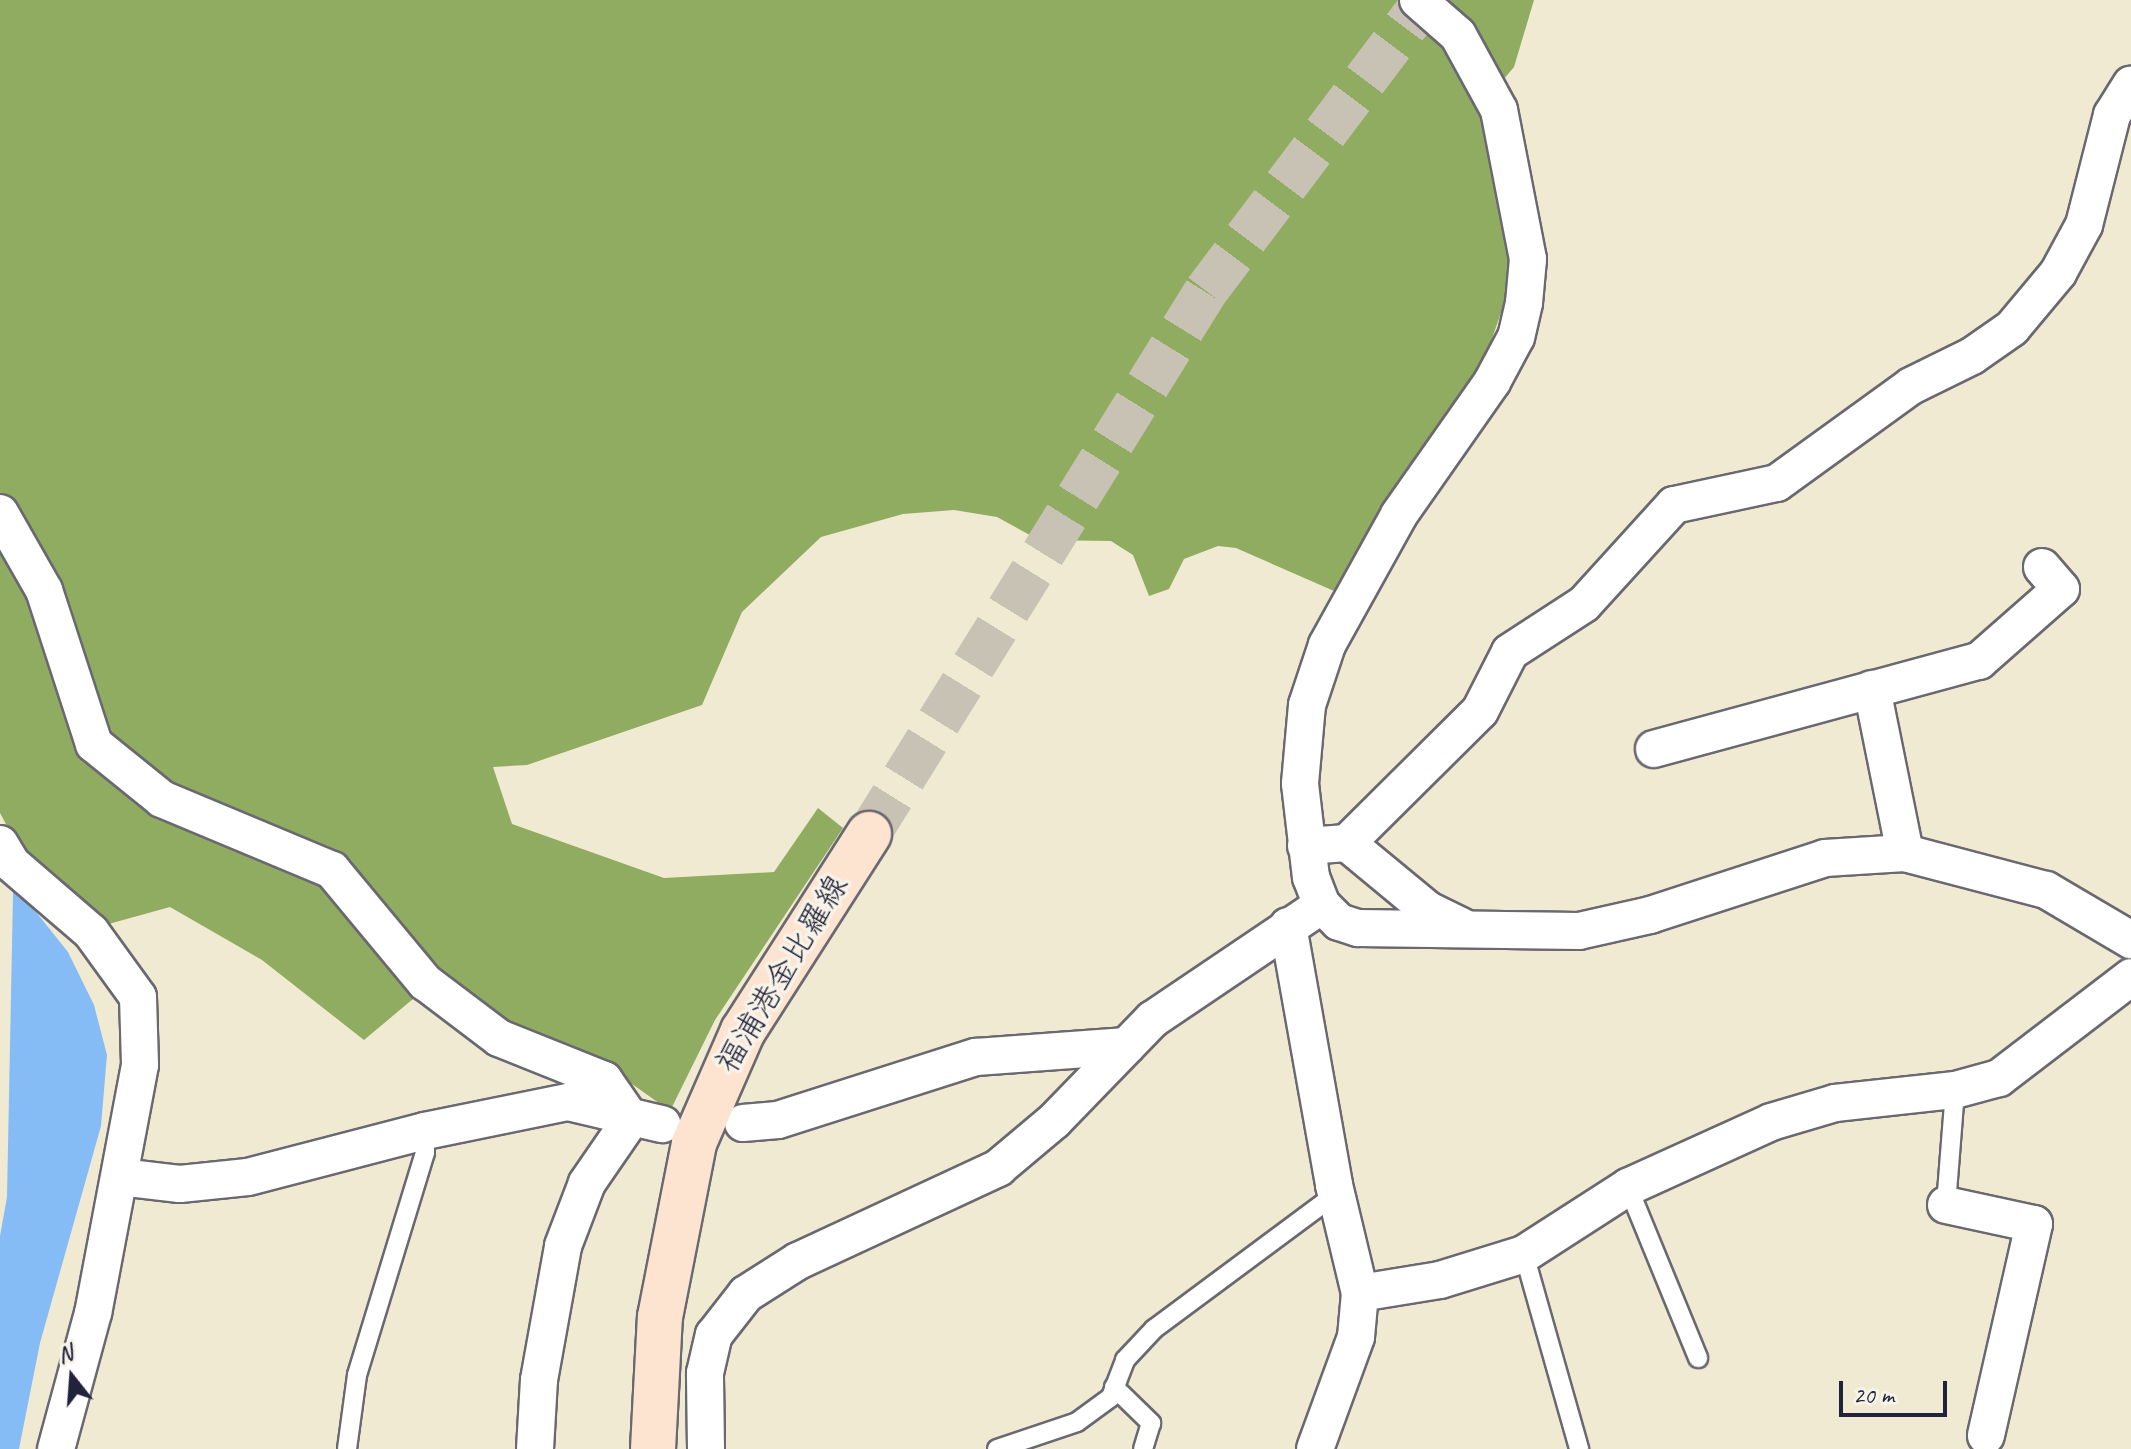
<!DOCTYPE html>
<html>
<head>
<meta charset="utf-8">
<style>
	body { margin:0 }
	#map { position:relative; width:2131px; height:1449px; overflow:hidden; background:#f1ead3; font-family:Caveat,"Klee One",sans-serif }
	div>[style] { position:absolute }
	.forest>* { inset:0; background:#90ac60 }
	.water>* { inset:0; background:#86bcf5 }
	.pier>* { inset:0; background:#f1ead3 }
	.secondary-tunnel>* { height:44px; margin-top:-22px; transform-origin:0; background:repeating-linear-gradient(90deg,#c8c2b5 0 44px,transparent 0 66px) }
	.roads { filter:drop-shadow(2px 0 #6a6870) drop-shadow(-2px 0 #6a6870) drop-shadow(0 2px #6a6870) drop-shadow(0 -2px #6a6870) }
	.service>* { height:18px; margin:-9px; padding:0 9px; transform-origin:9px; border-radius:9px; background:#fff }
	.minor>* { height:36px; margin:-18px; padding:0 18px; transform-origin:18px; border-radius:18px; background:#fff }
	.secondary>* { height:44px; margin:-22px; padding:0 22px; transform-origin:22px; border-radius:22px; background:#fde4d0 }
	span { translate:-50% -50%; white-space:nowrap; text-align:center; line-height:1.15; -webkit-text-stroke:7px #f7f3e8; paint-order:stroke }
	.street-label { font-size:32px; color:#22223b }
	.north { position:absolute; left:32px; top:1337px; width:80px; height:80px; -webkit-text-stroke:6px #f7f3e8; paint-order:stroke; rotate:343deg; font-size:22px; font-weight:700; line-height:32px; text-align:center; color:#22223b }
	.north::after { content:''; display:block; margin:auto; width:28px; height:36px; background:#22223b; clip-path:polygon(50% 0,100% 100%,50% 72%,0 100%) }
	.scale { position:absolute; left:1839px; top:1381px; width:108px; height:36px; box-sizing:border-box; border:4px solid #22223b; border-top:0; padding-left:10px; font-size:24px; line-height:28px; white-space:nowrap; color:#22223b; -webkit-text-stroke:6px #f7f3e8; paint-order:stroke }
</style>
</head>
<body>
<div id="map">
	<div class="forest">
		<div style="clip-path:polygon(0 0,1534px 0,1514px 67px,1481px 106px,1511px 261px,1504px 304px,1489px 347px,1464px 390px,1393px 491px,1334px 591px,1236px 548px,1218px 546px,1184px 559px,1169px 589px,1149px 596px,1133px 555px,1111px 541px,1039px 540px,997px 517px,954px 510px,903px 514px,821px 537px,742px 612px,702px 705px,527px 765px,493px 767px,512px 824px,664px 878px,774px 872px,818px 808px,843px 828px,715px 1020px,670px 1111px,618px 1074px,507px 1029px,438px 978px,364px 1040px,262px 960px,170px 907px,105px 925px,22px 854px,0 813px)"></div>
	</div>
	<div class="water">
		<div style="clip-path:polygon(0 867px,68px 952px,94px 1005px,107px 1055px,101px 1126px,40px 1343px,19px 1449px,0 1449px)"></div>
	</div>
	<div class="pier">
		<div style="clip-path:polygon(0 875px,8px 875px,13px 893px,7px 1197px,0 1236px)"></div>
	</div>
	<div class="secondary-tunnel">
		<div style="left:869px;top:834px;width:639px;rotate:-58.18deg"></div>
		<div style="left:1206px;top:291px;width:364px;rotate:-53deg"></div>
	</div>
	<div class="roads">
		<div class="service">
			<div style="left:1628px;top:1187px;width:185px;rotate:67.7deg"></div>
			<div style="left:1946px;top:1205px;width:115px;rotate:-85.5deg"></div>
			<div style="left:1524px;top:1254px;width:203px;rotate:74.2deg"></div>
			<div style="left:1114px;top:1387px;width:52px;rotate:44.2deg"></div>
			<div style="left:1151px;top:1423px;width:27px;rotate:107deg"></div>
			<div style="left:347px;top:1449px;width:75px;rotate:-82.3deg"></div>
			<div style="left:357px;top:1375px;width:232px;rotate:-73deg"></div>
			<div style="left:425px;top:1153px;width:22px;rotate:-90deg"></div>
			<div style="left:997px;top:1449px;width:84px;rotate:-18.6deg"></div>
			<div style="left:1077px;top:1422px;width:42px;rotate:-36.3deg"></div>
			<div style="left:1111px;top:1397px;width:40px;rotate:-69deg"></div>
			<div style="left:1125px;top:1360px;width:42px;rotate:-46.9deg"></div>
			<div style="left:1154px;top:1329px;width:228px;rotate:-36.6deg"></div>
		</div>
		<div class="minor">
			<div style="left:1418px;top:0;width:53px;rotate:41.2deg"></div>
			<div style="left:1458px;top:35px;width:85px;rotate:61.3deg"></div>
			<div style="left:1499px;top:110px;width:152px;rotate:79deg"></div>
			<div style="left:1528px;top:259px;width:44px;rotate:95.2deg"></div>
			<div style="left:1524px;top:303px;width:35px;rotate:103deg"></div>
			<div style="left:1516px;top:337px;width:51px;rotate:118.1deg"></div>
			<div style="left:1492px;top:382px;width:162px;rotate:125deg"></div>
			<div style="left:1399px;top:515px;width:149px;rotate:119deg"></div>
			<div style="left:1327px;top:645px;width:63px;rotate:108.4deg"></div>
			<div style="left:1307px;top:705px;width:79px;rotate:95.1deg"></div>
			<div style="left:1300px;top:784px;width:94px;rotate:83.3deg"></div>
			<div style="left:1311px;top:877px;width:30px;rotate:69deg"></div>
			<div style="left:1322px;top:905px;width:24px;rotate:45deg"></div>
			<div style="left:1339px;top:922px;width:20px;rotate:18deg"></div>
			<div style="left:1358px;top:928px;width:221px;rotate:0.8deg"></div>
			<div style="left:1579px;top:931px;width:73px;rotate:-12.7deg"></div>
			<div style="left:1650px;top:915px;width:184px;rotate:-18deg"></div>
			<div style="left:1825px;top:858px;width:80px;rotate:-3.6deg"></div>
			<div style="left:1905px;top:853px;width:146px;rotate:14.7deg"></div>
			<div style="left:2046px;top:890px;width:99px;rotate:30.5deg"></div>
			<div style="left:0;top:513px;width:89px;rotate:60.3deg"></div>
			<div style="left:44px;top:590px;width:162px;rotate:72deg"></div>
			<div style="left:94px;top:744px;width:87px;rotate:39deg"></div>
			<div style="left:162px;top:799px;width:184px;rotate:22.7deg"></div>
			<div style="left:332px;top:870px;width:146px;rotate:50.3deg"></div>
			<div style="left:425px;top:982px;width:93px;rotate:37.1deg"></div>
			<div style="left:499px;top:1038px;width:113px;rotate:21.8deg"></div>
			<div style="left:604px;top:1080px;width:47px;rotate:55.3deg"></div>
			<div style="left:1872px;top:689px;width:167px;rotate:78.6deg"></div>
			<div style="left:1654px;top:749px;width:337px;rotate:-15.2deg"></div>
			<div style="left:1979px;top:661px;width:109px;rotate:-41.3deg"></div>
			<div style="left:2061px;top:589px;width:29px;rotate:-131deg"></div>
			<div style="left:1347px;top:843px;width:105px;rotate:39.6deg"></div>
			<div style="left:1428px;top:910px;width:37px;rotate:26deg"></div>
			<div style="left:0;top:844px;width:23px;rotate:59deg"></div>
			<div style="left:12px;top:864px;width:104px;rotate:40.7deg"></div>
			<div style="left:91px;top:932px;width:80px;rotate:54.1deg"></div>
			<div style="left:138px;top:997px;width:68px;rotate:88.3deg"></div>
			<div style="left:140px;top:1065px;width:252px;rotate:100.7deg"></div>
			<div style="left:93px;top:1313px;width:141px;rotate:105.2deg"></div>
			<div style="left:1306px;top:846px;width:41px;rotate:-4.2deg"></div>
			<div style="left:1347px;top:843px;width:187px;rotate:-44.8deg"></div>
			<div style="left:1480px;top:711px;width:66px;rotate:-63deg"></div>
			<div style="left:1510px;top:652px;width:88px;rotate:-33deg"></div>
			<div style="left:1584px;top:604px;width:134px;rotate:-47.7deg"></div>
			<div style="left:1674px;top:505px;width:105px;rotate:-12.1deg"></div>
			<div style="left:1777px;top:483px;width:165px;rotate:-35.9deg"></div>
			<div style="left:1911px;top:386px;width:68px;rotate:-26.2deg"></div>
			<div style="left:1972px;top:356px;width:49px;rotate:-35deg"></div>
			<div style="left:2012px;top:328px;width:72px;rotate:-50.1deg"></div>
			<div style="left:2058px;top:273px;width:55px;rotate:-61.6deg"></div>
			<div style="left:2084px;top:225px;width:114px;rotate:-75.7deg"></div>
			<div style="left:2112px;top:115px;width:36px;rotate:-58deg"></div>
			<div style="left:1288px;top:926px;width:263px;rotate:79.9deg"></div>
			<div style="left:1334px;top:1185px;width:111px;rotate:76.5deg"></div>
			<div style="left:1360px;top:1293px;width:44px;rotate:95.2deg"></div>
			<div style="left:1356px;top:1337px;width:119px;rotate:110.1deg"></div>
			<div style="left:743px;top:1123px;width:35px;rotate:-5deg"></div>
			<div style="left:778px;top:1120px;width:208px;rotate:-17.7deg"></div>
			<div style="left:976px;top:1057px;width:151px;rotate:-4.2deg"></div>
			<div style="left:120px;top:1177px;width:60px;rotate:6.7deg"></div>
			<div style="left:180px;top:1184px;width:68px;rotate:-5.9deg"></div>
			<div style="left:248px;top:1177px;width:183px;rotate:-14.6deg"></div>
			<div style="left:425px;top:1131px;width:146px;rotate:-11.5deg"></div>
			<div style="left:568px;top:1102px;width:97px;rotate:13.2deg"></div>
			<div style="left:1946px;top:1205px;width:90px;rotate:12.2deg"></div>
			<div style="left:2034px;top:1224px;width:217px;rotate:102.8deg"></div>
			<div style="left:1360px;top:1293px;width:81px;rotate:-9.2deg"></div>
			<div style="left:1440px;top:1280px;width:88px;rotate:-17.2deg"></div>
			<div style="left:1524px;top:1254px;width:124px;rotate:-32.8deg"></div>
			<div style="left:1628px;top:1187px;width:157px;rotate:-24.4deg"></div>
			<div style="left:1771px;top:1122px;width:67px;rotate:-16.5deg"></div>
			<div style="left:1835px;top:1103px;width:121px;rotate:-6.2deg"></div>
			<div style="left:1955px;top:1090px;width:46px;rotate:-15.3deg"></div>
			<div style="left:1999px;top:1078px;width:166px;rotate:-37.4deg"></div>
			<div style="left:535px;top:1449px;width:69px;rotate:-86.7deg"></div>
			<div style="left:539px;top:1380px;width:136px;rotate:-79.8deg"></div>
			<div style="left:563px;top:1246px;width:67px;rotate:-69.1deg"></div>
			<div style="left:587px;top:1183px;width:78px;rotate:-55.5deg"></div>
			<div style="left:706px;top:1449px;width:76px;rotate:-90.8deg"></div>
			<div style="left:705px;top:1373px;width:39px;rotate:-77deg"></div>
			<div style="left:714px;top:1335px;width:52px;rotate:-52deg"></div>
			<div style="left:746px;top:1294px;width:62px;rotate:-32.4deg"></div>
			<div style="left:798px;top:1261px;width:221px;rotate:-24.9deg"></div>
			<div style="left:998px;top:1168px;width:73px;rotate:-40deg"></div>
			<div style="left:1054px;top:1121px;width:142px;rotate:-45.9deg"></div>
			<div style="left:1153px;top:1019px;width:204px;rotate:-34deg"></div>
		</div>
		<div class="secondary">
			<div style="left:653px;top:1449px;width:132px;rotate:-87deg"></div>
			<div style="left:660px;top:1317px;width:177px;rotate:-78.9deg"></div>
			<div style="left:694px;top:1143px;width:122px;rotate:-66.4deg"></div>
			<div style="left:743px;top:1031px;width:234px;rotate:-57.4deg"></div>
		</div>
	</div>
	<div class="street-label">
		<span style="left:782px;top:974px;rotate:-59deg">福浦港金比羅線</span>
	</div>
	<div class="north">N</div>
	<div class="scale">20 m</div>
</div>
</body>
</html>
